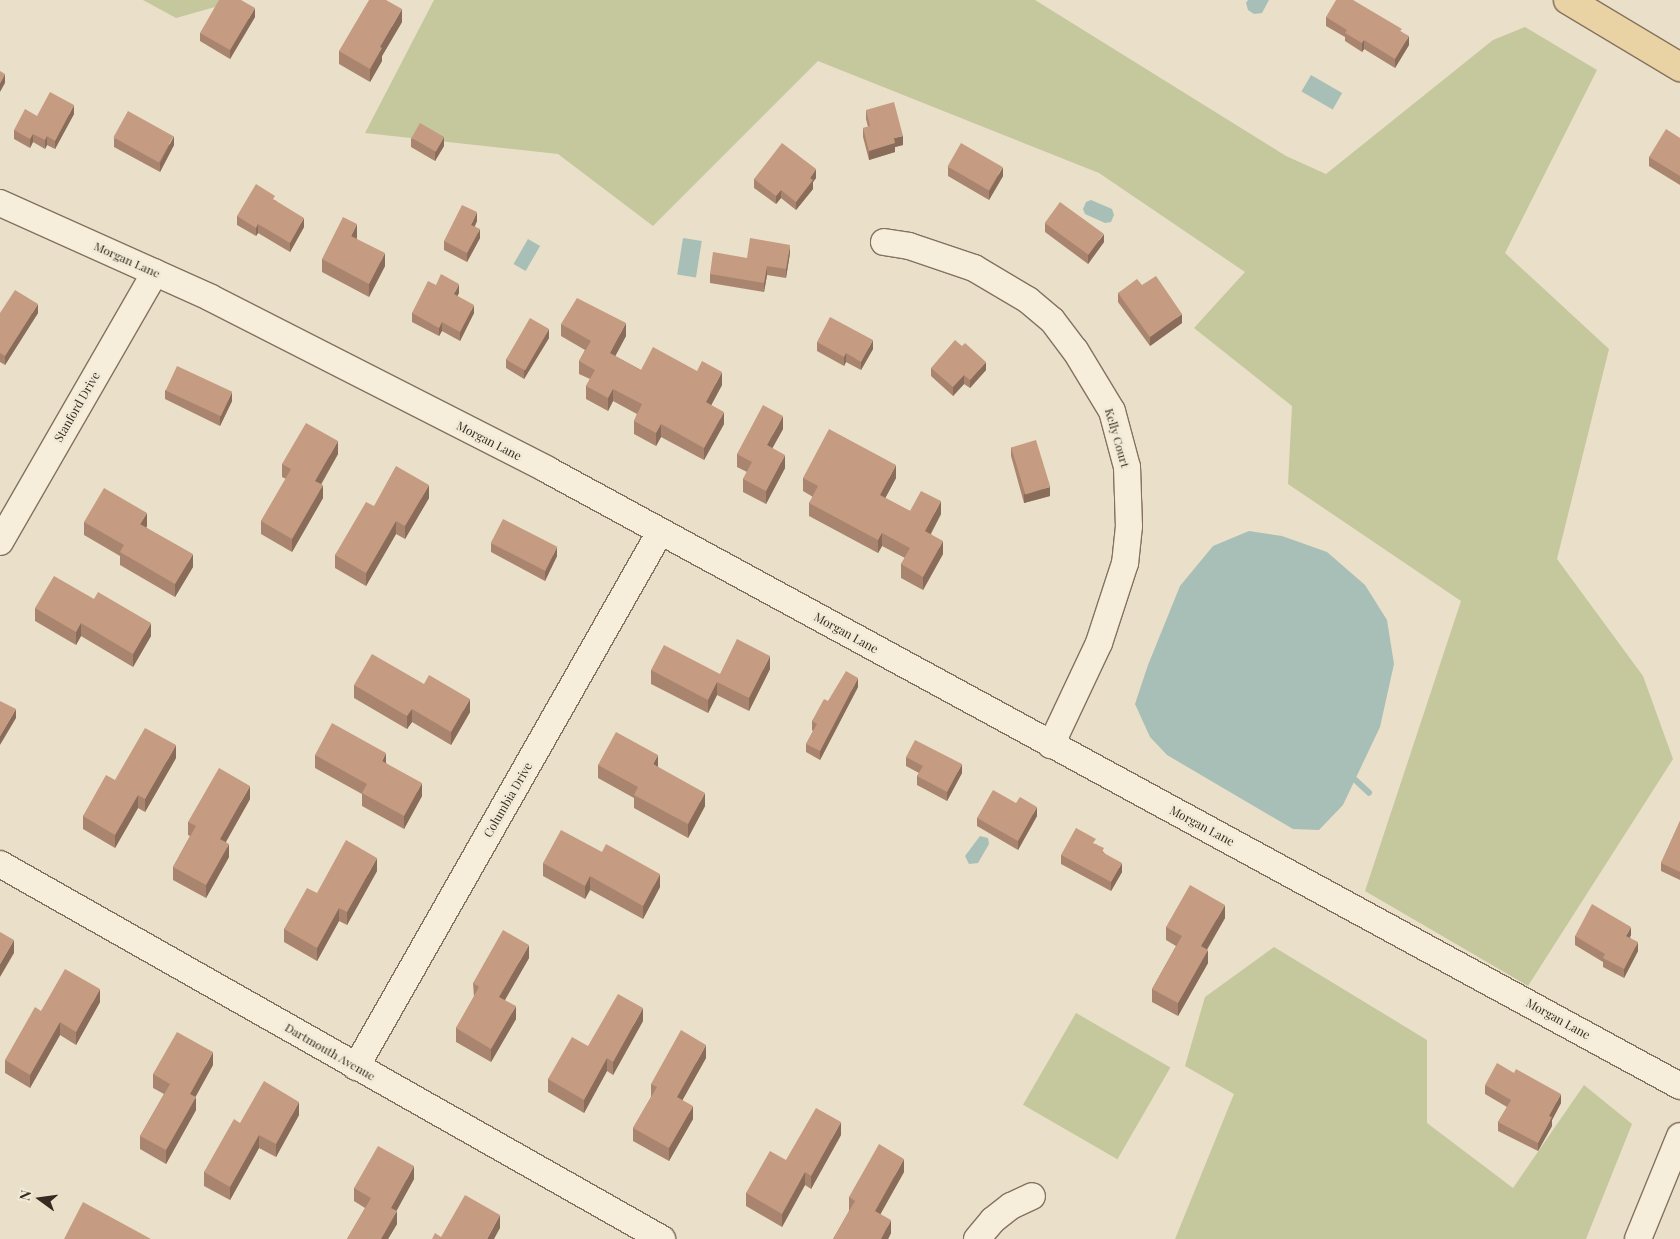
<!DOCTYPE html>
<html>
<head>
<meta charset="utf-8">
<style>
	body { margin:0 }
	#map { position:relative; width:1680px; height:1239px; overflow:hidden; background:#eadfc8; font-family:"Playfair Display",serif }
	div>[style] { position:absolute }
	.green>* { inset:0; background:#c4c89c; transform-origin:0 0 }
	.water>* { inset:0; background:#a8bfb7; transform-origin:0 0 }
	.stream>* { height:6px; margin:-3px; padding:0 3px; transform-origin:3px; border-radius:3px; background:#a8bfb7 }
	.roads { filter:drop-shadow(1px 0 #84725e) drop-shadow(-1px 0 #84725e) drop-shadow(0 1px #84725e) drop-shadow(0 -1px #84725e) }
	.minor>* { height:26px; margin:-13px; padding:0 13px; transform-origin:13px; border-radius:13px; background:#f6edda }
	.major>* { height:28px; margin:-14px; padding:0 14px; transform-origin:14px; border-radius:14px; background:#e9d2a3 }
	.wall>* { inset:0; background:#a9856f }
	.shaded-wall>* { inset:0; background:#8a6c5a }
	.building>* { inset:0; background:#c59b81; transform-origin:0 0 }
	span { translate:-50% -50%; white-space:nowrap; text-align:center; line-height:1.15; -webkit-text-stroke:5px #f2ead6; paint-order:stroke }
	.street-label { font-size:12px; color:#362a21 }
	.north { position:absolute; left:15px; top:1174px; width:50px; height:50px; -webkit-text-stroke:4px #f2ead6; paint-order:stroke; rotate:284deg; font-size:14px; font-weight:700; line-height:20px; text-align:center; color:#362a21 }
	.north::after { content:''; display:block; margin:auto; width:18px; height:22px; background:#362a21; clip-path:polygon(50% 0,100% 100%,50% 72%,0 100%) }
</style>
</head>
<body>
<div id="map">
	<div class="green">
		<div style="clip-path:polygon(143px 0,240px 0,176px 18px)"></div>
		<div style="clip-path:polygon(434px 0,1035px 0,1286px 156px,1326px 174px,1493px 40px,1525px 27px,1597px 70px,1505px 253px,1609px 349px,1557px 559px,1643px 676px,1673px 759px,1528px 986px,1365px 891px,1461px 601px,1288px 484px,1292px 406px,1194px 328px,1245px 272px,1099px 173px,818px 61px,653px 226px,558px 154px,365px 133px)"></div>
		<div style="clip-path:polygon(1274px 947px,1427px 1040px,1427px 1123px,1513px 1188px,1584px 1085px,1632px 1124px,1586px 1239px,1175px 1239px,1234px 1094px,1185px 1066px,1205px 997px)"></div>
		<div style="left:1076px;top:1013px;width:109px;height:106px;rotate:30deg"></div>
	</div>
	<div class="water">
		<div style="clip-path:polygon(1248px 0,1269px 0,1262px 13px,1254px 14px,1248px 10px,1246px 3px)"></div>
		<div style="left:1311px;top:75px;width:36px;height:19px;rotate:30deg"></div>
		<div style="clip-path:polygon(1091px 200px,1112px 209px,1114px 215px,1111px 222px,1105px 223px,1085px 214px,1083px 209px,1086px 202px)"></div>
		<div style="left:683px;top:238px;width:19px;height:37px;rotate:9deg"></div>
		<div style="left:528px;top:239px;width:14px;height:29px;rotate:30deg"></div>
		<div style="clip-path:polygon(1249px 531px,1282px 536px,1327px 552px,1365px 585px,1387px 620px,1394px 664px,1380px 727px,1343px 805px,1319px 830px,1293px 829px,1167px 755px,1150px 737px,1135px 704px,1148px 665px,1180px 586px,1213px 546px)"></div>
		<div style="clip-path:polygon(980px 836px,988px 838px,989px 844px,978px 863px,969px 864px,965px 856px)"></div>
	</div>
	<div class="stream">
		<div style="left:1350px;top:775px;width:26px;rotate:43deg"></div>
	</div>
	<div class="roads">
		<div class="minor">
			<div style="left:0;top:203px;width:231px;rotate:24.2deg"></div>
			<div style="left:211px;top:298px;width:376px;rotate:27deg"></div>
			<div style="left:546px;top:469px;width:1291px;rotate:28.55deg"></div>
			<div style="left:884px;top:242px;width:25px;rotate:9deg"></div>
			<div style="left:909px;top:246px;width:69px;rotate:18.7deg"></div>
			<div style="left:974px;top:268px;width:63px;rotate:30.7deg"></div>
			<div style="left:1028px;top:300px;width:31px;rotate:40deg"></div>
			<div style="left:1052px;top:320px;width:38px;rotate:53deg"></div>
			<div style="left:1075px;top:350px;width:71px;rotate:58.8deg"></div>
			<div style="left:1112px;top:411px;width:58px;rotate:75deg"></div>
			<div style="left:1127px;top:467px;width:59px;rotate:88.1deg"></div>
			<div style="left:1129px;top:526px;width:37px;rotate:96deg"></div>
			<div style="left:1125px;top:563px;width:84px;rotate:108deg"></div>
			<div style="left:1099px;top:643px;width:113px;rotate:115.2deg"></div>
			<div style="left:0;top:542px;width:311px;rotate:-60.1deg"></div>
			<div style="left:0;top:864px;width:761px;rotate:29.53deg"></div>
			<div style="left:356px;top:1067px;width:615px;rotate:-60.39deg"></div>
			<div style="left:977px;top:1239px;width:25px;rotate:-50deg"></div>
			<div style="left:993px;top:1220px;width:23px;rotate:-38deg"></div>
			<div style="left:1011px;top:1206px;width:23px;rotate:-25deg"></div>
			<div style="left:1638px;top:1239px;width:111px;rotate:-67.8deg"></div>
		</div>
		<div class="major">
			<div style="left:1568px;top:0;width:131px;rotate:30.9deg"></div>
		</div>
	</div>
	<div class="wall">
		<div style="clip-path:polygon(255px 17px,230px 59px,200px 41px,200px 33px)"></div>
		<div style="clip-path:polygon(1326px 17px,1402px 32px,1409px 45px,1395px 68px,1364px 49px,1362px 52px,1345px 41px,1345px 37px,1326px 26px)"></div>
		<div style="clip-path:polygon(402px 22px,382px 56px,382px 61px,370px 82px,339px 64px,339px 51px)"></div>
		<div style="clip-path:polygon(866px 110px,903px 145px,895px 147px,895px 152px,869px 160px,863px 137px,863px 128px,868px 127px,866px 119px)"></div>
		<div style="clip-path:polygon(74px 114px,55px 149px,47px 145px,45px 149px,33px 142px,30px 148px,14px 139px,14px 130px,37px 116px)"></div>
		<div style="clip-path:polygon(114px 138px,174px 145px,160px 172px,114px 147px)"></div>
		<div style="clip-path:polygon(411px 138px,444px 146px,435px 161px,411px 147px)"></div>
		<div style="clip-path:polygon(1680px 138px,1680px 185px,1649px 166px,1649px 157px)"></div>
		<div style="clip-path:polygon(948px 167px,1003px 176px,989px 200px,948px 176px)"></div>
		<div style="clip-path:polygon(816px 178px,813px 182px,813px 189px,796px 210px,781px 198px,776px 204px,754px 188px,754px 179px)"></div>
		<div style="clip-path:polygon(275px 200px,304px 227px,290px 252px,258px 233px,256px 236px,237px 225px,237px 216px)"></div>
		<div style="clip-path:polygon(477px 221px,475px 226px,480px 238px,467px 262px,444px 250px,444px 241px)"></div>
		<div style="clip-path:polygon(1045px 223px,1104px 242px,1088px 264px,1045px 232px)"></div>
		<div style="clip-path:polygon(357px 237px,357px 239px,385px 266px,369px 297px,322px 272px,322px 259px)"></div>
		<div style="clip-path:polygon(790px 253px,786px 278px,767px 275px,764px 292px,710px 283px,710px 274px,747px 258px)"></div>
		<div style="clip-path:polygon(436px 285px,459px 293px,457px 296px,474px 313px,460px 341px,442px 331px,439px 336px,412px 322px,412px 313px)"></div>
		<div style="clip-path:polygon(1142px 285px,1182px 323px,1150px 346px,1118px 302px,1118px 293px)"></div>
		<div style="clip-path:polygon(0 313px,38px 313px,5px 365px,0 362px)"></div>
		<div style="clip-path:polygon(561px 324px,626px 336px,615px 356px,641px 370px,722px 385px,711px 405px,724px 424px,704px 460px,661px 437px,656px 446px,634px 434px,634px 421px,637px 414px,613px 401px,608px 411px,586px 399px,586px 386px,590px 379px,579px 374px,579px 361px,585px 350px,561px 336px)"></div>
		<div style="clip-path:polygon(549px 338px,524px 379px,506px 368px,506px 359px)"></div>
		<div style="clip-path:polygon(817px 342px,873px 349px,861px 370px,846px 362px,844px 366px,817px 351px)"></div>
		<div style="clip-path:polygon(931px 368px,986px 370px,970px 388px,964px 384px,953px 396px,931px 376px)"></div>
		<div style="clip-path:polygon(165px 390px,232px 401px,220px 426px,165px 399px)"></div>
		<div style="clip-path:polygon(783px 429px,772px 448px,785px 468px,766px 504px,743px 492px,743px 479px,747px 472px,737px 467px,737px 454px)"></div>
		<div style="clip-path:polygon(1011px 447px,1050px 496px,1024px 503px,1011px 456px)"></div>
		<div style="clip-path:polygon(338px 454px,321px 485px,323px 498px,292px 552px,261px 534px,261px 521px,286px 479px,282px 477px,282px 464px)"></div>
		<div style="clip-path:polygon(803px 478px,896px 478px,885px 498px,910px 511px,941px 514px,931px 534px,943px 554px,923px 590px,901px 578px,901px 564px,905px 558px,882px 546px,878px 553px,809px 516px,809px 503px,813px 497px,803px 491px)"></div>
		<div style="clip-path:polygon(429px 498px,405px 539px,396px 534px,366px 586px,335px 568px,335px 555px,374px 506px)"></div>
		<div style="clip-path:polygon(84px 522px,147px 526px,146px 527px,193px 567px,175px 597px,120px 565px,120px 556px,84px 535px)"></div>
		<div style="clip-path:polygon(491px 543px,557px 556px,545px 581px,491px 552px)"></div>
		<div style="clip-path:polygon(35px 608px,151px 636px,133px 667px,81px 636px,76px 645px,35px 621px)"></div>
		<div style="clip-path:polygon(770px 669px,749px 711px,717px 695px,708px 713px,651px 684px,651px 670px,720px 674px)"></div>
		<div style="clip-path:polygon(354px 685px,470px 712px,451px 745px,412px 722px,407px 729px,354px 698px)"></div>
		<div style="clip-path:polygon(858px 687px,820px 760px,806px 752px,806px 744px,813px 731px,812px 730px,812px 721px,828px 701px)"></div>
		<div style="clip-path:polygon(315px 755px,386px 763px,422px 796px,404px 829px,362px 806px,362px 794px,315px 768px)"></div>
		<div style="clip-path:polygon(906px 757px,962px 773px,947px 801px,917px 785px,917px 776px,919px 773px,906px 766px)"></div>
		<div style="clip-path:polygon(176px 758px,145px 812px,138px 808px,115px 848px,83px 829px,83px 816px,115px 780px)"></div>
		<div style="clip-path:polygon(598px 765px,658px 767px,705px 806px,688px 838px,634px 808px,634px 798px,598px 778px)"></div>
		<div style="clip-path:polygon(250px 799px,226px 842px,229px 857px,206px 898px,173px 880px,173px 867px,190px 836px,188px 835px,188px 822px)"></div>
		<div style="clip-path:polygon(1016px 803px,1037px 816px,1018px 850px,977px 826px,977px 818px)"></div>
		<div style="clip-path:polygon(1680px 821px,1680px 880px,1661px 871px,1661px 863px)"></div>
		<div style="clip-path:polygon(1096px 844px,1122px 872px,1111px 891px,1061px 864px,1061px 855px)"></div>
		<div style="clip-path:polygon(543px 863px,660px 887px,643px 919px,590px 890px,585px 899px,543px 876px)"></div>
		<div style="clip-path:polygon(377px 871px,347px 925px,339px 921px,317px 961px,284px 942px,284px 929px,317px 893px)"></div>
		<div style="clip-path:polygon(1225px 918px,1207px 950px,1208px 963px,1178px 1016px,1152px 1002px,1152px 989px,1176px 946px,1166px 940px,1166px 927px)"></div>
		<div style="clip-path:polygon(1631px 935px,1630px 937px,1638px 951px,1624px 978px,1603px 967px,1603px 962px,1575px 945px,1575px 936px)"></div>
		<div style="clip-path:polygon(529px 958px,505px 1000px,516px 1019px,491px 1062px,456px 1042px,456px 1028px,474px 997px,473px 983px)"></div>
		<div style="clip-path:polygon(100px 1002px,76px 1045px,60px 1035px,30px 1088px,5px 1073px,5px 1060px,41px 1011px)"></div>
		<div style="clip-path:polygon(643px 1021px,613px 1075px,607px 1071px,584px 1113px,548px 1092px,548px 1079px,588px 1046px)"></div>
		<div style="clip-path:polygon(706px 1058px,682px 1100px,693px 1119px,669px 1161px,633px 1141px,633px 1128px,651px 1097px,651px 1084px)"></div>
		<div style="clip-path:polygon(213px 1065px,195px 1097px,196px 1110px,166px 1164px,140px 1149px,140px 1136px,164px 1094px,153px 1088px,153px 1074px)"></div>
		<div style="clip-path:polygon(1485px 1085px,1561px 1103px,1552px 1120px,1552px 1126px,1538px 1151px,1498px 1131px,1498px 1122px,1507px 1107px,1485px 1094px)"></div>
		<div style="clip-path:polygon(299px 1115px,276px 1157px,259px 1148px,230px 1200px,204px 1186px,204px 1172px,240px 1123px)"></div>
		<div style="clip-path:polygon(841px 1135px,811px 1189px,805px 1185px,782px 1227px,746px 1206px,746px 1193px,786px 1160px)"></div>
		<div style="clip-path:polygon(904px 1172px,880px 1214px,891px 1233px,888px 1239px,833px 1239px,849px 1211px,849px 1197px)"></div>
		<div style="clip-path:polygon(414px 1179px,396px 1211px,397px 1224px,388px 1239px,347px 1239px,365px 1208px,354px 1201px,354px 1188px)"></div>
	</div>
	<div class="shaded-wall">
		<div style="clip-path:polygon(255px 8px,255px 17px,230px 59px,230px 50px)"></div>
		<div style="clip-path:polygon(402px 9px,402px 22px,382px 56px,382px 61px,370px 82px,370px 69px,380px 47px)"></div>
		<div style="clip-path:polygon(1409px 36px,1409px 45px,1395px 68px,1395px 59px)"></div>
		<div style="clip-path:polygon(1364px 40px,1364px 49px,1362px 52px,1362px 43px)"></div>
		<div style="clip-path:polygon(5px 74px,5px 83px,0 92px,0 83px)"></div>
		<div style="clip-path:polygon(74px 105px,74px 114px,55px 149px,55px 141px)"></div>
		<div style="clip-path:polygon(33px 134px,33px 142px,30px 148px,30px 139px)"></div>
		<div style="clip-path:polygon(47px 136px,47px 145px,45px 149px,45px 140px)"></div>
		<div style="clip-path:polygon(174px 136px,174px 145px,160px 172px,160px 163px)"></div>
		<div style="clip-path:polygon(903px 136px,903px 145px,895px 147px,895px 152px,869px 160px,869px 151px,894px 138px)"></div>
		<div style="clip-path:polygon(444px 137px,444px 146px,435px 161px,435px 152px)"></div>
		<div style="clip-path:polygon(1003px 167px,1003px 176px,989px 200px,989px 191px)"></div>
		<div style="clip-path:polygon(816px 169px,816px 178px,813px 182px,813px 189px,796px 210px,796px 202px,810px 178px)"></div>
		<div style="clip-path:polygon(781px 190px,781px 198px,776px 204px,776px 196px)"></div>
		<div style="clip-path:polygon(477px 212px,477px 221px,471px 233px,471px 225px)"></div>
		<div style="clip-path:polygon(304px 218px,304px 227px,290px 252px,290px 243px)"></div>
		<div style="clip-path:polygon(258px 224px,258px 233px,256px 236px,256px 228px)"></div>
		<div style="clip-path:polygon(357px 224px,357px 237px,351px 249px,351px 236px)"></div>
		<div style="clip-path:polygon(480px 229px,480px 238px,467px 262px,467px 253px)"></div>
		<div style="clip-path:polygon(1104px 234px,1104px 242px,1088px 264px,1088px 255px)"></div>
		<div style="clip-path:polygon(790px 245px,790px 253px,786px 278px,786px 269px)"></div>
		<div style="clip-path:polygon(385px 253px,385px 266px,369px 297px,369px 284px)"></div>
		<div style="clip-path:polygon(767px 266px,767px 275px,764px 292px,764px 283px)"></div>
		<div style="clip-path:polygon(459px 284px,459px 293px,454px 303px,454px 294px)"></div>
		<div style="clip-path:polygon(38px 304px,38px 313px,5px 365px,5px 356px)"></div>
		<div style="clip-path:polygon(474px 305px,474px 313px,460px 341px,460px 332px)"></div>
		<div style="clip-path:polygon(1182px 314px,1182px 323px,1150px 346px,1150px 337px)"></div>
		<div style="clip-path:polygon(442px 322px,442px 331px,439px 336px,439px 328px)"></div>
		<div style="clip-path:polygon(626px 323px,626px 336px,610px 366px,610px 353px)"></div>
		<div style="clip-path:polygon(549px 329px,549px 338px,524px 379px,524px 370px)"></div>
		<div style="clip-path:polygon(873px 340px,873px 349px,861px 370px,861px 362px)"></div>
		<div style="clip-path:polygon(846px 353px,846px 362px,844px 366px,844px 357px)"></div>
		<div style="clip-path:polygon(986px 362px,986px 370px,970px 388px,970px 380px)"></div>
		<div style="clip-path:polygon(722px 372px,722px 385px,706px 415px,706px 402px)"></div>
		<div style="clip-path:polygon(964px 375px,964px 384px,953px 396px,953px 387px)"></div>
		<div style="clip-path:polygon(613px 389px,613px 401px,608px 411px,608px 398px)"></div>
		<div style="clip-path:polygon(232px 392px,232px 401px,220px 426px,220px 417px)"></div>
		<div style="clip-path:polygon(724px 412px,724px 424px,704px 460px,704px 448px)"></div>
		<div style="clip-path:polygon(783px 416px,783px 429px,767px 458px,767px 445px)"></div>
		<div style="clip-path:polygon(661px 424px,661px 437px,656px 446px,656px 433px)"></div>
		<div style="clip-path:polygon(338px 441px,338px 454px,315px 494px,315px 481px)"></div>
		<div style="clip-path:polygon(785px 455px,785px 468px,766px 504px,766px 491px)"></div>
		<div style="clip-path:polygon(896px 465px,896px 478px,880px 508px,880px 495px)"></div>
		<div style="clip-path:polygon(323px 485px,323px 498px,292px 552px,292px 539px)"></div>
		<div style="clip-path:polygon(429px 485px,429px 498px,405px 539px,405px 526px)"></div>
		<div style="clip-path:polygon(1050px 487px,1050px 496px,1024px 503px,1024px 494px)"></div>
		<div style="clip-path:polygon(941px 501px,941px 514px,925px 544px,925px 531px)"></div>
		<div style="clip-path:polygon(147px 513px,147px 526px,140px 537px,140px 524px)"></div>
		<div style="clip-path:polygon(396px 521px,396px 534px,366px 586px,366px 573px)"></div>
		<div style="clip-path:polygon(882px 533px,882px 546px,878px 553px,878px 540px)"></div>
		<div style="clip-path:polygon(943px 541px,943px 554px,923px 590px,923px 577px)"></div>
		<div style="clip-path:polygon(557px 547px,557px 556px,545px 581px,545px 572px)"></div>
		<div style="clip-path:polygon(193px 554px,193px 567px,175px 597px,175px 584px)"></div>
		<div style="clip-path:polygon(81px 623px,81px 636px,76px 645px,76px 632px)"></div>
		<div style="clip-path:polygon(151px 623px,151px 636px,133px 667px,133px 654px)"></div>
		<div style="clip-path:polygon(770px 656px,770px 669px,749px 711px,749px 698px)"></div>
		<div style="clip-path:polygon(858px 678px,858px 687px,820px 760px,820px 751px)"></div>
		<div style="clip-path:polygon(717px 682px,717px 695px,708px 713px,708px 700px)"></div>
		<div style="clip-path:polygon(470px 699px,470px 712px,451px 745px,451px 732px)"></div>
		<div style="clip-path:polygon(16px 709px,16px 718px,0 745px,0 736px)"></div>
		<div style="clip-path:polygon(412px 709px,412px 722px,407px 729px,407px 716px)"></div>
		<div style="clip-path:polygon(176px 745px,176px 758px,145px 812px,145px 799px)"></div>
		<div style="clip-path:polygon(386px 753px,386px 766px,382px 761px)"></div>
		<div style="clip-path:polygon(658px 755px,658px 768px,653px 764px)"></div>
		<div style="clip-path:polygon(962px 764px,962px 773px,947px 801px,947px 792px)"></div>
		<div style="clip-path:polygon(422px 783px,422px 796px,404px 829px,404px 816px)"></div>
		<div style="clip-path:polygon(250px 786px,250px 799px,220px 852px,220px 839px)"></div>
		<div style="clip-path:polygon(705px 793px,705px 806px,688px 838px,688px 824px)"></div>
		<div style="clip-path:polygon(138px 795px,138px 808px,115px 848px,115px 835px)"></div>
		<div style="clip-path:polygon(1037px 807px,1037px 816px,1018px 850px,1018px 841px)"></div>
		<div style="clip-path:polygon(229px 844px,229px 857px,206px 898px,206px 885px)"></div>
		<div style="clip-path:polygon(377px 858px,377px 871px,347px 925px,347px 912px)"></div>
		<div style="clip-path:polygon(1122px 863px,1122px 872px,1111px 891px,1111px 882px)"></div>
		<div style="clip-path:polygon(660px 874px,660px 887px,643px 919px,643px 906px)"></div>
		<div style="clip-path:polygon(590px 876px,590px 890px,585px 899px,585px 886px)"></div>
		<div style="clip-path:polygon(1225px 905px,1225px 918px,1201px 959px,1201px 946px)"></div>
		<div style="clip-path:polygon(339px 908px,339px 921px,317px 961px,317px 948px)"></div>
		<div style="clip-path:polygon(1631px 927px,1631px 935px,1626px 944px,1626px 936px)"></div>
		<div style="clip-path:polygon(14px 940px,14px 953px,0 977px,0 964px)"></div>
		<div style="clip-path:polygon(1638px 942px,1638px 951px,1624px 978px,1624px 969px)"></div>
		<div style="clip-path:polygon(529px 945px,529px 958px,499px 1010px,499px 997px)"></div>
		<div style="clip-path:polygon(1208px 950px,1208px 963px,1178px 1016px,1178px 1003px)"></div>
		<div style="clip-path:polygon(100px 989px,100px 1002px,76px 1045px,76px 1032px)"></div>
		<div style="clip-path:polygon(516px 1006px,516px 1019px,491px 1062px,491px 1049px)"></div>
		<div style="clip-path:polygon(643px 1008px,643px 1021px,613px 1075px,613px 1062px)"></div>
		<div style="clip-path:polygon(60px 1022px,60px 1035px,30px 1088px,30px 1075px)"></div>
		<div style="clip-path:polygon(706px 1045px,706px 1058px,677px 1110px,677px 1097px)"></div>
		<div style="clip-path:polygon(213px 1052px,213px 1065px,190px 1107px,190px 1094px)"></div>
		<div style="clip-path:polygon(607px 1058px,607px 1071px,584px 1113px,584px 1100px)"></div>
		<div style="clip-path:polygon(1561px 1094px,1561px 1103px,1552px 1120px,1552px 1126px,1538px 1151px,1538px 1143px,1549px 1116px)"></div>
		<div style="clip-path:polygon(196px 1097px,196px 1110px,166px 1164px,166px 1150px)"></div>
		<div style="clip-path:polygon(299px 1102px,299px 1115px,276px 1157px,276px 1144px)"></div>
		<div style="clip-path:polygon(693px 1106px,693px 1119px,669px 1161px,669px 1148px)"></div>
		<div style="clip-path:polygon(841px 1122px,841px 1135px,811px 1189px,811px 1176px)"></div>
		<div style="clip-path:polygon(259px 1135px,259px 1148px,230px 1200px,230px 1187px)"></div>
		<div style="clip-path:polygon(904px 1159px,904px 1172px,875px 1224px,875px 1211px)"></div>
		<div style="clip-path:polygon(414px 1166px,414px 1179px,391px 1221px,391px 1208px)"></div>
		<div style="clip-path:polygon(805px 1172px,805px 1185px,782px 1227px,782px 1214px)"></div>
		<div style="clip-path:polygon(397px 1211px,397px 1224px,388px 1239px,381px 1239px)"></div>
		<div style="clip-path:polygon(500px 1215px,500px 1228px,494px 1239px,487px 1239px)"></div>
		<div style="clip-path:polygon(891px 1220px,891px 1233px,888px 1239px,881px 1239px)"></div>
	</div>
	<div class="building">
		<div style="clip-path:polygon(219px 0,241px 0,255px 8px,230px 50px,200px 33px)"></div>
		<div style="clip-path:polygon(369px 0,386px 0,402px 9px,380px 47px,382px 48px,370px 69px,339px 51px)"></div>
		<div style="clip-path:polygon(1336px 0,1353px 0,1402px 29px,1400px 31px,1409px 36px,1395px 59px,1364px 40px,1362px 43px,1345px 33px,1347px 30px,1326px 17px)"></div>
		<div style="clip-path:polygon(0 71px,5px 74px,0 83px)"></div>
		<div style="clip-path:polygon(50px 92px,74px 105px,55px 141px,47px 136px,45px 140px,33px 134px,30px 139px,14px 130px,25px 109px,37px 116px)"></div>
		<div style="clip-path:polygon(894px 102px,903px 136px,894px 138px,895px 143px,869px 151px,863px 128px,870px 126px,866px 110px)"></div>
		<div style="left:128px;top:111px;width:52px;height:30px;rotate:29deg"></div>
		<div style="left:420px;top:123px;width:28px;height:17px;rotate:30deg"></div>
		<div style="clip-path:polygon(1666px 129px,1680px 138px,1680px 176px,1649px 157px)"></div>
		<div style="clip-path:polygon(782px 143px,816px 169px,810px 178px,813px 180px,796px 202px,781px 190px,776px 196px,754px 179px)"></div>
		<div style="left:961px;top:143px;width:48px;height:27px;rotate:30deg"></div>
		<div style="clip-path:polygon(256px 184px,275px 196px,273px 199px,304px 218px,290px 243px,258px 224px,256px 228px,237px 216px)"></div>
		<div style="left:1060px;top:202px;width:54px;height:26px;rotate:36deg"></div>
		<div style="clip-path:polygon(462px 205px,477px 212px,471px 225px,480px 229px,467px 253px,444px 241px)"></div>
		<div style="clip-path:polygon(343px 217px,357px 224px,351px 236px,385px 253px,369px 284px,322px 259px)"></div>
		<div style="clip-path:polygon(750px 238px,790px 245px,786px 269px,767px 266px,764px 283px,710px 274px,713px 252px,747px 258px)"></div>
		<div style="clip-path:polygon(441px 274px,459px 284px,454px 294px,474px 305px,460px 332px,442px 322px,439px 328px,412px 313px,428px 281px,436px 285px)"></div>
		<div style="clip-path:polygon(1156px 276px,1182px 314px,1150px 337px,1118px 293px,1137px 279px,1142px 285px)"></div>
		<div style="clip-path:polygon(15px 290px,38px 304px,5px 356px,0 353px,0 313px)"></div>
		<div style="clip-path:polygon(577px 298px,626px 323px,610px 353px,641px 370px,653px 347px,697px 371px,702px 361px,722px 372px,706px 402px,724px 412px,704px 448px,661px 424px,656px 433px,634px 421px,642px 404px,613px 389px,608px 398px,586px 386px,595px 370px,579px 361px,591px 341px,561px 324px)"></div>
		<div style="clip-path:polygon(830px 317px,873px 340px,861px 362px,846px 353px,844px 357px,817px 342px)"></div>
		<div style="left:530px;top:318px;width:22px;height:48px;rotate:30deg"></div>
		<div style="clip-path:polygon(955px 340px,962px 346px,965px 343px,986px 362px,970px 380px,964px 375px,953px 387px,931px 368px)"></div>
		<div style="left:177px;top:366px;width:61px;height:27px;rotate:25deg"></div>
		<div style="clip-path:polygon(763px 405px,783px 416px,767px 445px,785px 455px,766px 491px,743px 479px,752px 462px,737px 454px)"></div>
		<div style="clip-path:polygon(306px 423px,338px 441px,315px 481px,323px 485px,292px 539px,261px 521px,291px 469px,282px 464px)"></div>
		<div style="clip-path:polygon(829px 429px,896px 465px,880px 495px,910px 511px,921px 491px,941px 501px,925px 531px,943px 541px,923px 577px,901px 564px,910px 548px,882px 533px,878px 540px,809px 503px,818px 486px,803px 478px)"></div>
		<div style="left:1036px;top:440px;width:49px;height:26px;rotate:73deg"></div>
		<div style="clip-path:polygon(396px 466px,429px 485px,405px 526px,396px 521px,366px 573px,335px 555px,366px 502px,374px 506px)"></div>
		<div style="clip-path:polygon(104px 488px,147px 513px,140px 524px,193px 554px,175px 584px,120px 552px,124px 545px,84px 522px)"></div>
		<div style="left:503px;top:519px;width:61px;height:27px;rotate:27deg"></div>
		<div style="clip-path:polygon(54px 576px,94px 599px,98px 592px,151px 623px,133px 654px,81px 623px,76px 632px,35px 608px)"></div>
		<div style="clip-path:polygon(737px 639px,770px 656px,749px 698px,717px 682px,708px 700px,651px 670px,664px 645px,720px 674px)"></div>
		<div style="clip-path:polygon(372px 654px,424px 684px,429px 675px,470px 699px,451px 732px,412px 709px,407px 716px,354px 685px)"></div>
		<div style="clip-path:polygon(846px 671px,858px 678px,820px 751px,806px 744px,817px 724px,812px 721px,824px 699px,828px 701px)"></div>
		<div style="clip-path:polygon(0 701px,16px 709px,0 736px)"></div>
		<div style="clip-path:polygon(332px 723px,386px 753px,382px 761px,422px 783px,404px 816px,362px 793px,367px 784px,315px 755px)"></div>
		<div style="clip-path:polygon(145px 728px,176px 745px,145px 799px,138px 795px,115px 835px,83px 816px,106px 775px,115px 780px)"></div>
		<div style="clip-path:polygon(616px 732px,658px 755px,653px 764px,705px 793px,688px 824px,634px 795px,638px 787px,598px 765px)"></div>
		<div style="clip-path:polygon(915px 740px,962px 764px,947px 792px,917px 776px,923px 766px,906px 757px)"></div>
		<div style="clip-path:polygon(219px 768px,250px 786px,220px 839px,229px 844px,206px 885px,173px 867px,196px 826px,188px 822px)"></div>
		<div style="clip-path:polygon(993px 790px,1016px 803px,1020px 797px,1037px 807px,1018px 841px,977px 818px)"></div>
		<div style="clip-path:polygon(1680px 821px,1680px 872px,1661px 863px)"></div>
		<div style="clip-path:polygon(1076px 828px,1096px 839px,1093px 843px,1104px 848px,1102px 852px,1122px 863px,1111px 882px,1061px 855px)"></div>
		<div style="clip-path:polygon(561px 830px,602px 852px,606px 844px,660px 874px,643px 906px,590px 876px,585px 886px,543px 863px)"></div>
		<div style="clip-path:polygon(346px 840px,377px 858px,347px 912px,339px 908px,317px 948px,284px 929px,307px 888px,317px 893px)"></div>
		<div style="clip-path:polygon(1190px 885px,1225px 905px,1201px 946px,1208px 950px,1178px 1003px,1152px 989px,1182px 936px,1166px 927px)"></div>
		<div style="clip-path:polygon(1592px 904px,1631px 927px,1626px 936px,1638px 942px,1624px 969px,1603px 958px,1605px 954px,1575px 936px)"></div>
		<div style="clip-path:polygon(503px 930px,529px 945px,499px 997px,516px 1006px,491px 1049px,456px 1028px,479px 987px,473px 983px)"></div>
		<div style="clip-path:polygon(0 932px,14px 940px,0 964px)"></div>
		<div style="clip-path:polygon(65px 969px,100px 989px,76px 1032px,60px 1022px,30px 1075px,5px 1060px,35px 1007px,41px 1011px)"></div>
		<div style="clip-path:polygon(618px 994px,643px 1008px,613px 1062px,607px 1058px,584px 1100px,548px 1079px,572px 1037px,588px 1046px)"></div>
		<div style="clip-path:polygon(681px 1030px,706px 1045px,677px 1097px,693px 1106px,669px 1148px,633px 1128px,657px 1087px,651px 1084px)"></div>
		<div style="clip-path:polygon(177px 1032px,213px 1052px,190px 1094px,196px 1097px,166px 1150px,140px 1136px,170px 1084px,153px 1074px)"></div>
		<div style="clip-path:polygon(1497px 1063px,1514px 1073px,1516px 1069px,1561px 1094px,1549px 1116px,1552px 1117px,1538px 1143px,1498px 1122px,1511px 1100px,1485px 1085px)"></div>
		<div style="clip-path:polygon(264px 1081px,299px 1102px,276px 1144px,259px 1135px,230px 1187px,204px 1172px,234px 1119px,240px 1123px)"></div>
		<div style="clip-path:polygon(816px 1108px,841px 1122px,811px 1176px,805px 1172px,782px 1214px,746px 1193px,770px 1151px,786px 1160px)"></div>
		<div style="clip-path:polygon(879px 1144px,904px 1159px,875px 1211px,891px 1220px,881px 1239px,833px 1239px,855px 1201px,849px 1197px)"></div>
		<div style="clip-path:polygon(378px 1146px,414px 1166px,391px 1208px,397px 1211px,381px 1239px,347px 1239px,371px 1198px,354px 1188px)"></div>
		<div style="clip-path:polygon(465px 1195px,500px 1215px,487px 1239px,432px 1239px,435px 1233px,441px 1237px)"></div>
		<div style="clip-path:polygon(83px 1202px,151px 1239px,64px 1239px)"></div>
	</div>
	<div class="street-label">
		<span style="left:127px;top:260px;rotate:24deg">Morgan Lane</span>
		<span style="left:77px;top:407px;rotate:-60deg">Stanford Drive</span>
		<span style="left:1117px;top:438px;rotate:74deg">Kelly Court</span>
		<span style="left:489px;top:441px;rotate:27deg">Morgan Lane</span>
		<span style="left:846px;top:633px;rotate:29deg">Morgan Lane</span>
		<span style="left:508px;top:800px;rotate:-60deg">Columbia Drive</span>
		<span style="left:1202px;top:826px;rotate:28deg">Morgan Lane</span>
		<span style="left:1558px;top:1019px;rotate:29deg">Morgan Lane</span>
		<span style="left:330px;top:1052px;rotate:30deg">Dartmouth Avenue</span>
	</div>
	<div class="north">N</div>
</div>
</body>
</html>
